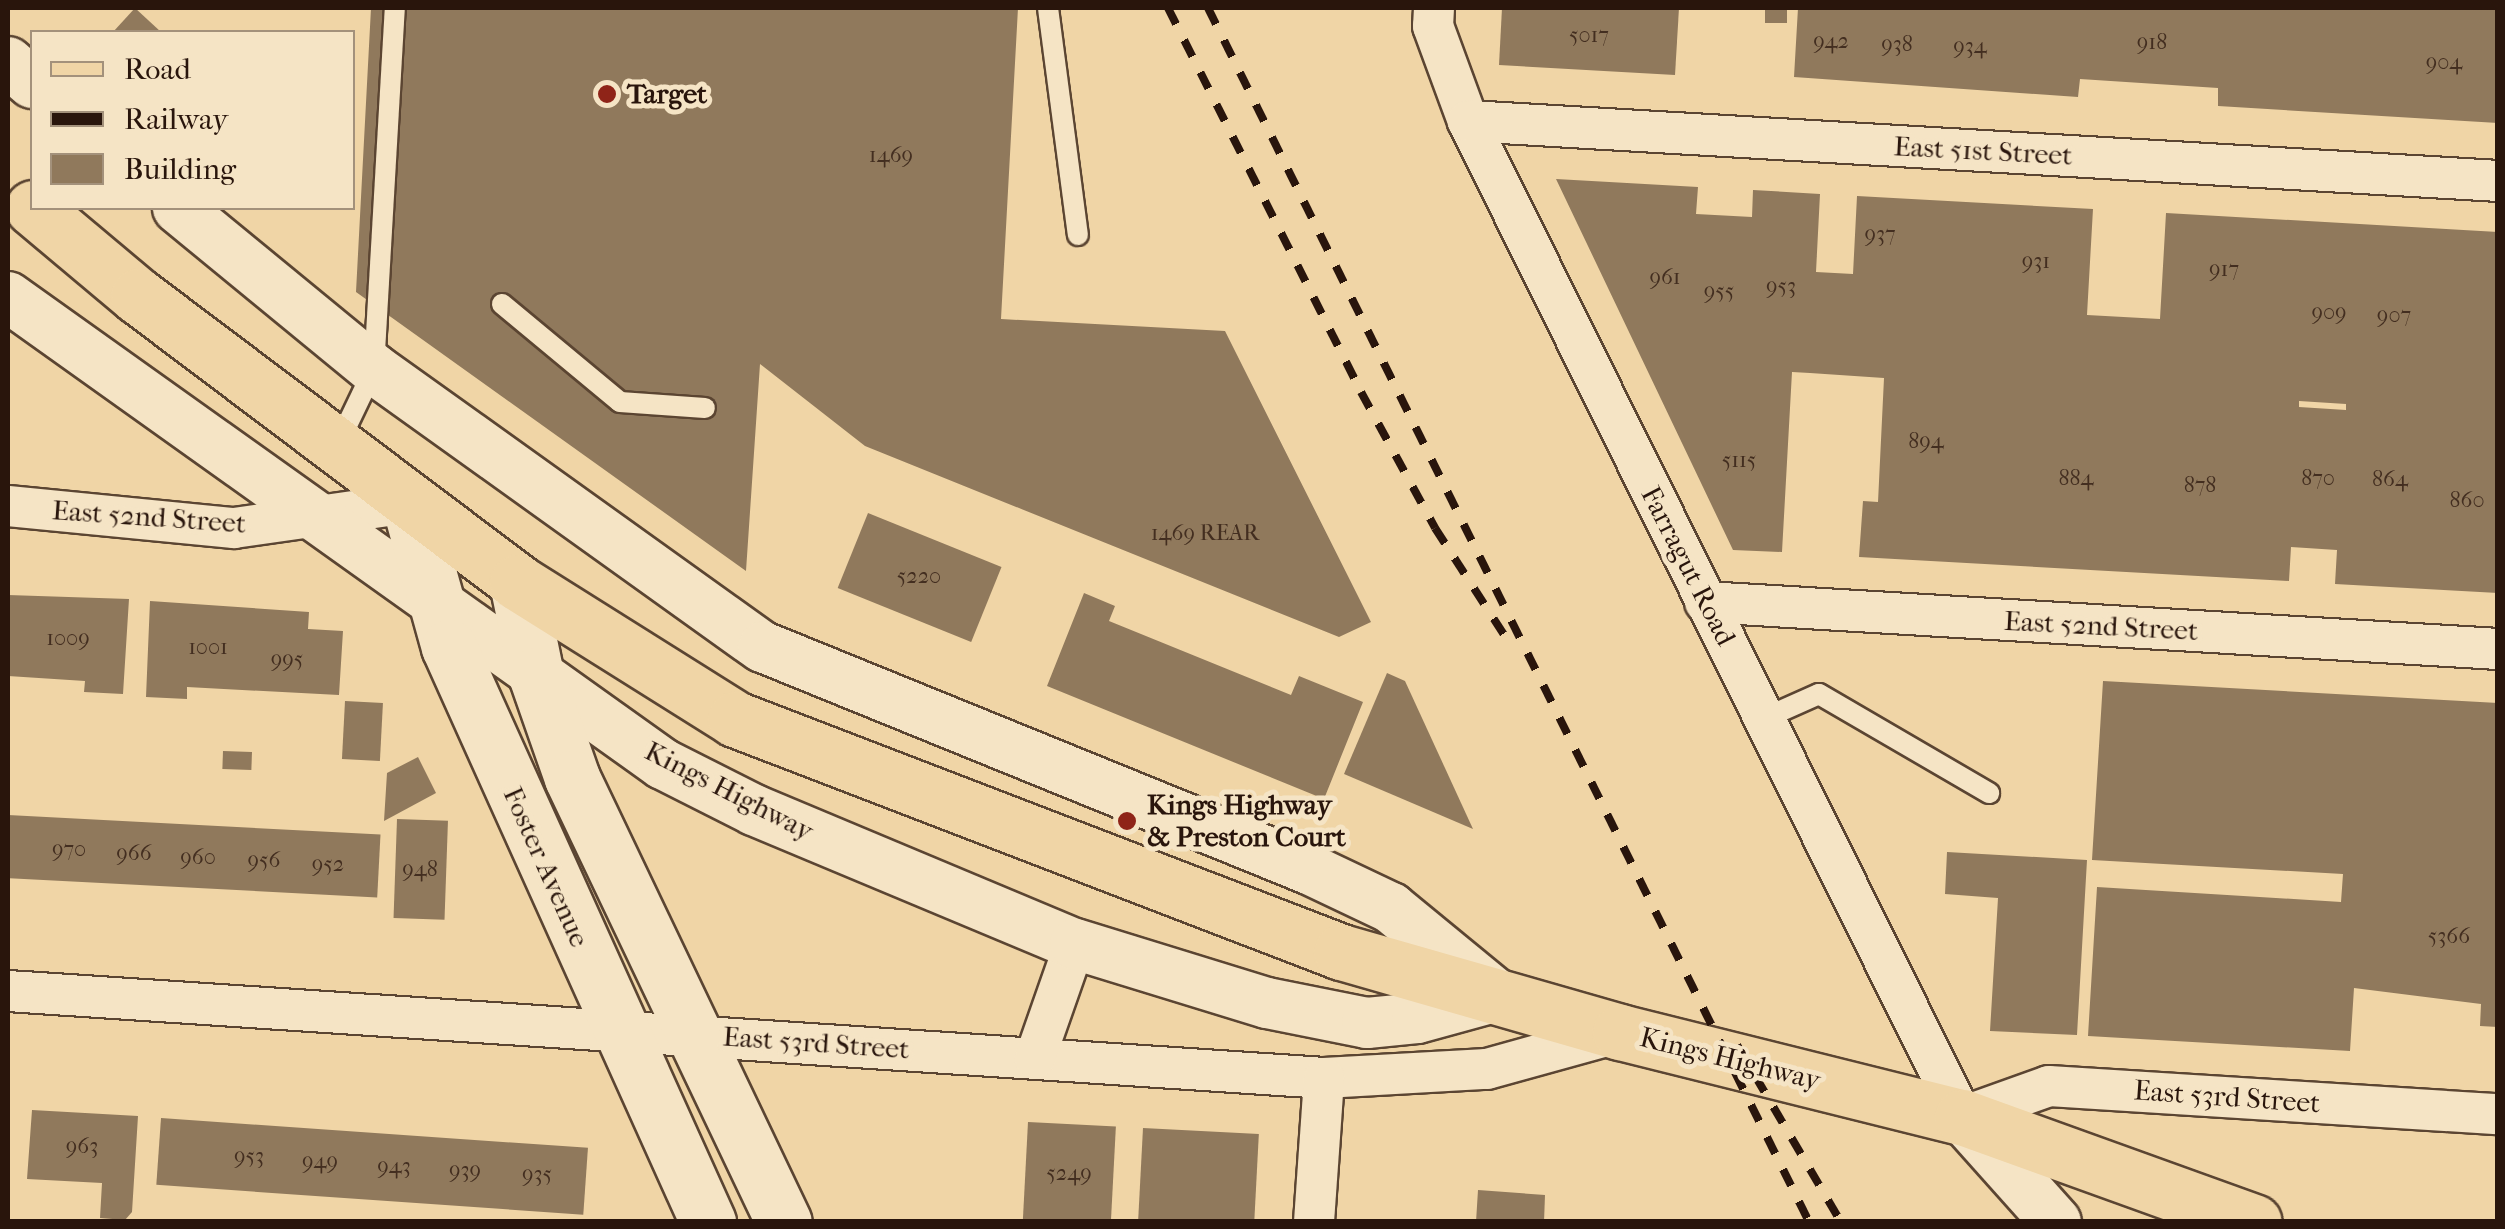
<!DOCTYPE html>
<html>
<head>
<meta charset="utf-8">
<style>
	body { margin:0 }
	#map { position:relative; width:2505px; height:1229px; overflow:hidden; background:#f0d5a6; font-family:"IM FELL French Canon",serif }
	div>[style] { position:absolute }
	.building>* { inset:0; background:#90795c; transform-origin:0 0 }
	.roads { filter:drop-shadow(2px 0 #5b4532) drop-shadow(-2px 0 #5b4532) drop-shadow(0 2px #5b4532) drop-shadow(0 -2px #5b4532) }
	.service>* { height:20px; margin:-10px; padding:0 10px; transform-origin:10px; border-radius:10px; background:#f5e4c5 }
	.minor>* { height:40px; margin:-20px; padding:0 20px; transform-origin:20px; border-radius:20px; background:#f5e4c5 }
	.tertiary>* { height:50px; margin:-25px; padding:0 25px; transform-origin:25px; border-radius:25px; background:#f5e4c5 }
	.secondary>* { height:55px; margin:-27.5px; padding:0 27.5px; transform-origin:27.5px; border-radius:27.5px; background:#f5e4c5 }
	.primary>* { height:55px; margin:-27.5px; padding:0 27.5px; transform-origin:27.5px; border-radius:27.5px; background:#f0d5a6 }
	.rail>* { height:8px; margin-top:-4px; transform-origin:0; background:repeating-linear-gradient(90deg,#29150c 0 18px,transparent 0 36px) }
	.dots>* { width:28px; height:28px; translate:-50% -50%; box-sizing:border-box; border:5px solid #f5e4c5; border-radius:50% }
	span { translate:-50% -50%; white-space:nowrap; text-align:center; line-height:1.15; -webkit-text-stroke:10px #f5e4c5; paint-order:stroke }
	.number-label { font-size:22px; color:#432e20 }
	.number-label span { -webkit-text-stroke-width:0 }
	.poi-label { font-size:28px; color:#29150c; font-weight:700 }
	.left { translate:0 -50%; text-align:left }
	.street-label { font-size:28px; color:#29150c }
	.frame { position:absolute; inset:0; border:10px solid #29150c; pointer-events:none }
	.legend { position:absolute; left:30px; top:30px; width:325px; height:180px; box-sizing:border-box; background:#f5e4c5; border:2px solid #a3917b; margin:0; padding:12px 18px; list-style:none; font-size:30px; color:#29150c }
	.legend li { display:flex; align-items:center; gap:20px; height:50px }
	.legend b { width:50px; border:2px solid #a3917b }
</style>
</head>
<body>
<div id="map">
	<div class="building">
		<div style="clip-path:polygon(135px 8px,161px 32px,113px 32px)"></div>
		<div style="clip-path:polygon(371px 8px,1018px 8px,1001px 319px,1225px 331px,1371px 622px,1339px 637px,865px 446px,760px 364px,746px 571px,356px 292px)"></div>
		<div style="clip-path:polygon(1502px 8px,1679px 8px,1675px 75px,1499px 65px)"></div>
		<div style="left:1765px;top:8px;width:22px;height:15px"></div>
		<div style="clip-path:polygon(1798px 8px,2498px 8px,2498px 123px,2218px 106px,2218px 88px,2080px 79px,2078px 97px,1794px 77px)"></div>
		<div style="clip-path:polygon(evenodd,1556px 179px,1698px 187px,1696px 214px,1752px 217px,1753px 190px,1820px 194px,1816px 272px,1853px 274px,1857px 196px,2093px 209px,2087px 315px,2160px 319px,2166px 213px,2498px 232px,2498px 593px,2335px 584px,2337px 550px,2291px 547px,2289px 581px,1859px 557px,1863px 501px,1878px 502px,1884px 378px,1810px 373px,1792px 372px,1782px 552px,1733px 550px,1556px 179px,2299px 401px,2346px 404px,2346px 410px,2299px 407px,2299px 401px)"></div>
		<div style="left:868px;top:513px;width:144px;height:81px;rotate:22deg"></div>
		<div style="clip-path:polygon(1084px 593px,1115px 606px,1109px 621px,1291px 695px,1299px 676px,1363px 702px,1324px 799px,1047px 686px)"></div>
		<div style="clip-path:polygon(8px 595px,129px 599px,123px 694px,84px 692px,85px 681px,8px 676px)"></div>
		<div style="clip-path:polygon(150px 601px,309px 612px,308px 629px,343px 631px,339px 695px,187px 687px,187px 699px,146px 697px)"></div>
		<div style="clip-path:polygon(1387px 673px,1405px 681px,1473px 829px,1344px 774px)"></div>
		<div style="clip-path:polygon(2103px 681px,2498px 703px,2498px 1027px,2480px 1026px,2481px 1004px,2354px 988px,2350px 1051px,2088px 1036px,2097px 887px,2341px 902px,2343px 874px,2092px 860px)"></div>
		<div style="left:345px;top:701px;width:38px;height:58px;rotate:3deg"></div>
		<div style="left:223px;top:751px;width:29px;height:18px;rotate:2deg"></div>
		<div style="clip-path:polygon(418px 757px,436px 793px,384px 821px,387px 773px)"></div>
		<div style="left:8px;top:815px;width:373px;height:63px;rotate:3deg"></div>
		<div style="left:397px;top:819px;width:51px;height:99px;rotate:2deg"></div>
		<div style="clip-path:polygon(1947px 852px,2087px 860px,2077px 1035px,1990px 1031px,1998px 898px,1945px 894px)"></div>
		<div style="clip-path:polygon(32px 1110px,138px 1116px,132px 1212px,125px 1220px,100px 1218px,102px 1183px,27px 1179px)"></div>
		<div style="left:161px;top:1118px;width:428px;height:67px;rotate:4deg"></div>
		<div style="left:1028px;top:1122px;width:88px;height:100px;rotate:3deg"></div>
		<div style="left:1143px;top:1128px;width:116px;height:94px;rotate:3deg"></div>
		<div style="clip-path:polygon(1478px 1190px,1545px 1195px,1544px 1222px,1476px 1222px)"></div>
	</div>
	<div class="roads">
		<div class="service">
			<div style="left:1048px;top:8px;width:229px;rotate:82.5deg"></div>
			<div style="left:502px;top:304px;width:153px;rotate:39.7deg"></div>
			<div style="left:620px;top:402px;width:85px;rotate:4deg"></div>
			<div style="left:339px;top:442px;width:81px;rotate:-64.4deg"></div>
			<div style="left:374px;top:369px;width:362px;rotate:-86.7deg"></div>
			<div style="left:1765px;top:718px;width:59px;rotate:-24deg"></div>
			<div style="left:1819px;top:694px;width:197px;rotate:30.2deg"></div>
		</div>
		<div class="minor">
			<div style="left:1434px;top:8px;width:18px;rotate:93deg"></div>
			<div style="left:1433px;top:26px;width:101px;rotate:69.8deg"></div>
			<div style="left:1468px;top:121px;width:1112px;rotate:63.62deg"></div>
			<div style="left:1962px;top:1117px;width:92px;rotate:-19.6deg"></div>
			<div style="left:2049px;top:1086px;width:450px;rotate:3.6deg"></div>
			<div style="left:1468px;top:121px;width:1032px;rotate:3.33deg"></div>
			<div style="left:8px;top:506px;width:227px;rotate:5.6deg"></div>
			<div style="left:234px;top:528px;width:177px;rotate:-8.1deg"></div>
			<div style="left:1705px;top:602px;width:794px;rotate:3.39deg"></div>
			<div style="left:8px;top:991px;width:1319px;rotate:3.78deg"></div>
			<div style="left:1324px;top:1078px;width:163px;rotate:-3.2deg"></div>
			<div style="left:1487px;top:1069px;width:138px;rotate:-15.5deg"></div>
			<div style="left:1035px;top:1058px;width:121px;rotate:-70.7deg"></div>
			<div style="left:1314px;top:1222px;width:144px;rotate:-86deg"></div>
		</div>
		<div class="tertiary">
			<div style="left:8px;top:62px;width:32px;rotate:41deg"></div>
			<div style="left:178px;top:208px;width:254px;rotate:39.4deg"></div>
			<div style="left:374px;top:369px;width:478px;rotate:35.6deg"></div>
			<div style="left:763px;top:647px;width:589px;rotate:22.13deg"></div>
			<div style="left:1309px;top:869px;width:91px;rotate:25.4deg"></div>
			<div style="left:1391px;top:908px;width:139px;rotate:39.4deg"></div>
			<div style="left:8px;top:297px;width:804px;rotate:35.49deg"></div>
			<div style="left:663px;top:764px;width:102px;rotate:26.8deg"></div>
			<div style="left:754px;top:810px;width:348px;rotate:22.7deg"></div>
			<div style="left:1075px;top:944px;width:201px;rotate:17.1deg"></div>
			<div style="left:1267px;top:1003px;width:102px;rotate:11.3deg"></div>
			<div style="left:1367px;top:1023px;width:50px;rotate:-5.7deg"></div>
			<div style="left:1417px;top:1018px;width:84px;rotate:-15.2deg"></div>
			<div style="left:1962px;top:1117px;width:141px;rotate:48.2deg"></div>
		</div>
		<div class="secondary">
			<div style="left:409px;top:503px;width:149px;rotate:74.5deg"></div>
			<div style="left:449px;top:647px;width:631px;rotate:65.75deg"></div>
			<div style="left:517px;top:582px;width:95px;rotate:78.5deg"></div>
			<div style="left:536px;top:675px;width:109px;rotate:70.7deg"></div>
			<div style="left:572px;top:778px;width:492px;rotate:64.5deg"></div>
		</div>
		<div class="primary">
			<div style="left:33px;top:208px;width:137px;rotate:40deg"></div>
			<div style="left:138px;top:296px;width:475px;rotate:37deg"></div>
			<div style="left:517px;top:582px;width:257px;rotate:32.1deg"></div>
			<div style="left:735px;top:719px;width:649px;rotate:21.03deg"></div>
			<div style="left:1341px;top:952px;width:290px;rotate:16deg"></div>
			<div style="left:1620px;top:1032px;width:352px;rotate:14deg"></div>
			<div style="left:1962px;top:1117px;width:310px;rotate:19.8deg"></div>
		</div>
	</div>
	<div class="rail">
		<div style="left:1168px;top:8px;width:430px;rotate:63.3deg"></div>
		<div style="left:1361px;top:392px;width:155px;rotate:61.4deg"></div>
		<div style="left:1435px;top:528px;width:135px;rotate:57.1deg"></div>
		<div style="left:1208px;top:8px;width:1355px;rotate:63.66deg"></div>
		<div style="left:1737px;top:1045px;width:205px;rotate:59.6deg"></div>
	</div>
	<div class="dots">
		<div style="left:607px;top:94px;background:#8f2418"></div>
		<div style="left:1127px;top:821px;background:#8f2418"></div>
	</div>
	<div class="number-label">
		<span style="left:1589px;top:36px">5017</span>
		<span style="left:1831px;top:42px">942</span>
		<span style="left:2152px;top:43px">918</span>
		<span style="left:1897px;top:45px">938</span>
		<span style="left:1970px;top:47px">934</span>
		<span style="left:2444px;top:63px">904</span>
		<span style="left:891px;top:156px">1469</span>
		<span style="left:1880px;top:235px">937</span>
		<span style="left:2036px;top:262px">931</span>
		<span style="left:2224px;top:270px">917</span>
		<span style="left:1665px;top:278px">961</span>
		<span style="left:1781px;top:287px">953</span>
		<span style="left:1719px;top:292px">955</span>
		<span style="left:2329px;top:313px">909</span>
		<span style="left:2394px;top:316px">907</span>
		<span style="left:1926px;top:442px">894</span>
		<span style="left:1739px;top:461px">5115</span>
		<span style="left:2076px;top:479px">884</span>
		<span style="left:2318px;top:479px">870</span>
		<span style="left:2390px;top:480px">864</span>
		<span style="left:2200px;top:486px">878</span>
		<span style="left:2467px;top:501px">860</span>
		<span style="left:1205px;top:534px">1469 REAR</span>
		<span style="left:919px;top:577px">5220</span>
		<span style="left:68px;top:639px">1009</span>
		<span style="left:208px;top:648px">1001</span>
		<span style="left:287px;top:660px">995</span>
		<span style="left:69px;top:850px">970</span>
		<span style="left:134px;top:854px">966</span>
		<span style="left:198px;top:858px">960</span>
		<span style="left:264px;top:861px">956</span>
		<span style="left:328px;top:865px">952</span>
		<span style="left:420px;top:870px">948</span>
		<span style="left:2449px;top:937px">5366</span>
		<span style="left:82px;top:1147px">963</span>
		<span style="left:249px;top:1157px">953</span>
		<span style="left:320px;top:1162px">949</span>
		<span style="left:394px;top:1167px">943</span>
		<span style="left:465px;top:1171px">939</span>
		<span style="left:1069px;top:1174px">5249</span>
		<span style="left:537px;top:1175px">935</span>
	</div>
	<div class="poi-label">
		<span class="left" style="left:627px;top:94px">Target</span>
		<span class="left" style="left:1147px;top:821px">Kings Highway<br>&amp; Preston Court</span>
	</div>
	<div class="street-label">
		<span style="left:1983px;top:151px;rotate:3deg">East 51st Street</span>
		<span style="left:149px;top:517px;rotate:4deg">East 52nd Street</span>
		<span style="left:1688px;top:566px;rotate:63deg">Farragut Road</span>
		<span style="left:2101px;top:626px;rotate:3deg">East 52nd Street</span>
		<span style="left:729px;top:791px;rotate:27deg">Kings Highway</span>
		<span style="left:546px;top:867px;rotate:66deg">Foster Avenue</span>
		<span style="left:816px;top:1043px;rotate:4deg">East 53rd Street</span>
		<span style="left:1730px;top:1059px;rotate:14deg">Kings Highway</span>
		<span style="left:2227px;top:1097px;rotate:4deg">East 53rd Street</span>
	</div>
	<div class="frame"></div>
	<ul class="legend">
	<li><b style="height:12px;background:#f0d5a6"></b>Road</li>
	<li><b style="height:12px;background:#29150c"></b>Railway</li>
	<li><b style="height:28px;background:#90795c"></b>Building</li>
	</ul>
</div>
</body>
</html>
